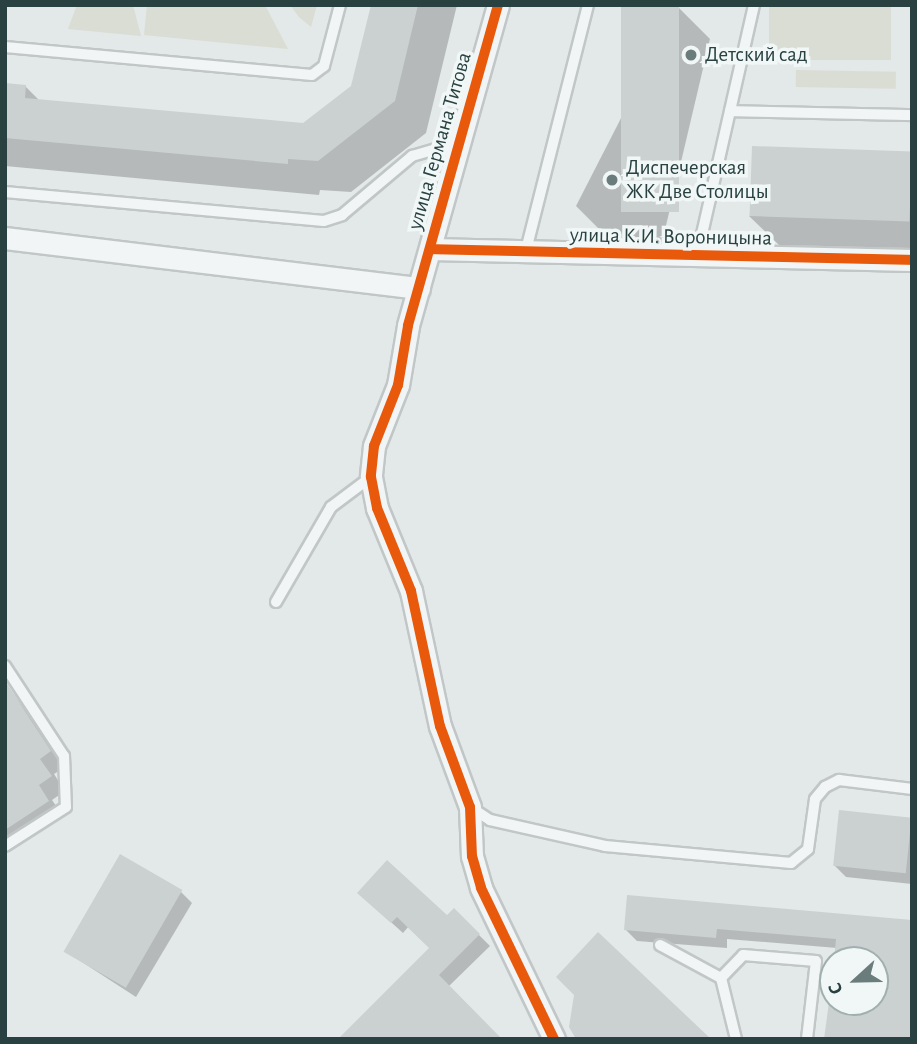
<!DOCTYPE html>
<html>
<head>
<meta charset="utf-8">
<style>
	body { margin:0 }
	#map { position:relative; width:917px; height:1044px; overflow:hidden; background:#e3e8e8; font-family:"Alegreya Sans",sans-serif }
	div>[style] { position:absolute }
	.green>* { inset:0; background:#daddd3; transform-origin:0 0 }
	.shadow>* { inset:0; background:#0003 }
	.building>* { inset:0; background:#cbd0d0; transform-origin:0 0 }
	.roads { filter:drop-shadow(2px 0 #c1c6c6) drop-shadow(-2px 0 #c1c6c6) drop-shadow(0 2px #c1c6c6) drop-shadow(0 -2px #c1c6c6) }
	.lane>* { height:10px; margin:-5px; padding:0 5px; transform-origin:5px; border-radius:5px; background:#f2f5f5 }
	.street>* { height:21px; margin:-10.5px; padding:0 10.5px; transform-origin:10.5px; border-radius:10.5px; background:#f2f5f5 }
	.cycleway>* { height:10px; margin:-5px; padding:0 5px; transform-origin:5px; border-radius:5px; background:#e8590c }
	.dots>* { width:19px; height:19px; translate:-50% -50%; box-sizing:border-box; border:4px solid #f1f7f7; border-radius:50% }
	span { translate:-50% -50%; white-space:nowrap; text-align:center; line-height:1.15; -webkit-text-stroke:7px #f1f7f7; paint-order:stroke }
	.poi-label { font-size:21px; color:#294241 }
	.left { translate:0 -50%; text-align:left }
	.street-label { font-size:21px; color:#294241 }
	.frame { position:absolute; inset:0; border:7px solid #294241; pointer-events:none }
	.north { position:absolute; left:819px; top:946px; width:70px; height:70px; box-sizing:border-box; background:#f1f7f7; border:2px solid #a1afae; border-radius:50%; rotate:248deg; font-size:19px; font-weight:700; line-height:28px; text-align:center; color:#294241 }
	.north::after { content:''; display:block; margin:auto; width:24px; height:32px; background:#6a7c7b; clip-path:polygon(50% 0,100% 100%,50% 72%,0 100%) }
</style>
</head>
<body>
<div id="map">
	<div class="green">
		<div style="clip-path:polygon(77px 5px,133px 5px,141px 36px,68px 29px)"></div>
		<div style="clip-path:polygon(147px 5px,265px 5px,288px 49px,144px 35px)"></div>
		<div style="clip-path:polygon(290px 5px,317px 5px,311px 27px,299px 17px)"></div>
		<div style="left:769px;top:5px;width:122px;height:55px"></div>
		<div style="left:796px;top:70px;width:100px;height:17px;rotate:1deg"></div>
	</div>
	<div class="shadow">
		<div style="clip-path:polygon(372px 5px,457px 5px,426px 133px,351px 192px,320px 190px,319px 195px,5px 166px,5px 84px,25px 86px,40px 101px,304px 125px,353px 87px)"></div>
		<div style="clip-path:polygon(678px 7px,710px 39px,660px 251px,608px 238px,576px 206px)"></div>
		<div style="clip-path:polygon(912px 154px,912px 252px,781px 247px,749px 216px)"></div>
		<div style="clip-path:polygon(5px 682px,65px 767px,54px 774px,65px 791px,52px 800px,63px 816px,5px 854px)"></div>
		<div style="clip-path:polygon(912px 820px,912px 884px,846px 877px,834px 865px)"></div>
		<div style="clip-path:polygon(181px 892px,192px 903px,136px 997px,65px 951px)"></div>
		<div style="clip-path:polygon(629px 897px,912px 921px,912px 1039px,826px 1039px,833px 980px,833px 1002px,875px 1002px,875px 960px,835px 960px,837px 948px,727px 939px,727px 948px,637px 941px,626px 930px)"></div>
		<div style="clip-path:polygon(371px 904px,448px 917px,454px 910px,490px 946px,448px 987px,340px 1039px,432px 948px,409px 926px,403px 933px)"></div>
	</div>
	<div class="building">
		<div style="clip-path:polygon(371px 5px,418px 5px,395px 101px,318px 161px,288px 159px,288px 164px,5px 138px,5px 83px,26px 85px,25px 98px,303px 123px,351px 86px)"></div>
		<div style="left:621px;top:5px;width:58px;height:207px"></div>
		<div style="left:752px;top:146px;width:160px;height:70px;rotate:2deg"></div>
		<div style="clip-path:polygon(5px 681px,51px 751px,40px 759px,52px 776px,39px 785px,49px 801px,5px 830px)"></div>
		<div style="left:839px;top:810px;width:73px;height:56px;rotate:6deg"></div>
		<div style="left:120px;top:854px;width:72px;height:113px;rotate:30deg"></div>
		<div style="clip-path:polygon(387px 860px,447px 915px,454px 908px,480px 934px,439px 975px,502px 1039px,338px 1039px,429px 948px,397px 917px,391px 923px,357px 893px)"></div>
		<div style="clip-path:polygon(627px 895px,912px 920px,912px 1039px,824px 1039px,829px 1002px,875px 1002px,875px 960px,834px 960px,836px 939px,717px 929px,716px 938px,624px 930px)"></div>
		<div style="clip-path:polygon(598px 932px,711px 1039px,576px 1039px,569px 1027px,574px 995px,556px 977px)"></div>
	</div>
	<div class="roads">
		<div class="lane">
			<div style="left:5px;top:47px;width:308px;rotate:5.2deg"></div>
			<div style="left:312px;top:75px;width:15px;rotate:-37deg"></div>
			<div style="left:324px;top:66px;width:63px;rotate:-75.3deg"></div>
			<div style="left:730px;top:111px;width:182px;rotate:1.3deg"></div>
			<div style="left:5px;top:192px;width:320px;rotate:5.2deg"></div>
			<div style="left:324px;top:221px;width:19px;rotate:-18deg"></div>
			<div style="left:342px;top:215px;width:92px;rotate:-40.1deg"></div>
			<div style="left:412px;top:156px;width:50px;rotate:-16.3deg"></div>
			<div style="left:525px;top:254px;width:257px;rotate:-75.8deg"></div>
			<div style="left:697px;top:256px;width:257px;rotate:-77.2deg"></div>
			<div style="left:276px;top:602px;width:110px;rotate:-59.9deg"></div>
			<div style="left:331px;top:507px;width:50px;rotate:-36.9deg"></div>
			<div style="left:5px;top:666px;width:108px;rotate:56.8deg"></div>
			<div style="left:64px;top:756px;width:51px;rotate:87.8deg"></div>
			<div style="left:66px;top:807px;width:72px;rotate:147.4deg"></div>
			<div style="left:470px;top:807px;width:24px;rotate:33deg"></div>
			<div style="left:490px;top:820px;width:118px;rotate:12.7deg"></div>
			<div style="left:605px;top:846px;width:187px;rotate:5.2deg"></div>
			<div style="left:791px;top:863px;width:22px;rotate:-39deg"></div>
			<div style="left:808px;top:849px;width:50px;rotate:-82deg"></div>
			<div style="left:815px;top:799px;width:16px;rotate:-50deg"></div>
			<div style="left:825px;top:787px;width:16px;rotate:-27deg"></div>
			<div style="left:839px;top:780px;width:74px;rotate:7deg"></div>
			<div style="left:660px;top:945px;width:69px;rotate:28.4deg"></div>
			<div style="left:721px;top:978px;width:32px;rotate:-46deg"></div>
			<div style="left:743px;top:955px;width:73px;rotate:4.7deg"></div>
			<div style="left:816px;top:961px;width:79px;rotate:96.6deg"></div>
			<div style="left:721px;top:978px;width:63px;rotate:76.2deg"></div>
		</div>
		<div class="street">
			<div style="left:498px;top:5px;width:333px;rotate:105.7deg"></div>
			<div style="left:408px;top:326px;width:60px;rotate:99.6deg"></div>
			<div style="left:398px;top:385px;width:66px;rotate:111.5deg"></div>
			<div style="left:374px;top:446px;width:31px;rotate:96deg"></div>
			<div style="left:371px;top:477px;width:32px;rotate:79deg"></div>
			<div style="left:377px;top:508px;width:90px;rotate:67.7deg"></div>
			<div style="left:411px;top:591px;width:138px;rotate:77.9deg"></div>
			<div style="left:440px;top:726px;width:86px;rotate:69.7deg"></div>
			<div style="left:470px;top:807px;width:49px;rotate:87.7deg"></div>
			<div style="left:472px;top:856px;width:33px;rotate:74deg"></div>
			<div style="left:481px;top:888px;width:168px;rotate:64.2deg"></div>
			<div style="left:5px;top:238px;width:417px;rotate:6.9deg"></div>
			<div style="left:430px;top:249px;width:482px;rotate:1.3deg"></div>
		</div>
	</div>
	<div class="cycleway">
		<div style="left:498px;top:5px;width:333px;rotate:105.7deg"></div>
		<div style="left:408px;top:326px;width:60px;rotate:99.6deg"></div>
		<div style="left:398px;top:385px;width:66px;rotate:111.5deg"></div>
		<div style="left:374px;top:446px;width:31px;rotate:96deg"></div>
		<div style="left:371px;top:477px;width:32px;rotate:79deg"></div>
		<div style="left:377px;top:508px;width:90px;rotate:67.7deg"></div>
		<div style="left:411px;top:591px;width:138px;rotate:77.9deg"></div>
		<div style="left:440px;top:726px;width:86px;rotate:69.7deg"></div>
		<div style="left:470px;top:807px;width:49px;rotate:87.7deg"></div>
		<div style="left:472px;top:856px;width:33px;rotate:74deg"></div>
		<div style="left:481px;top:888px;width:168px;rotate:64.2deg"></div>
		<div style="left:430px;top:249px;width:482px;rotate:1.3deg"></div>
	</div>
	<div class="dots">
		<div style="left:691px;top:55px;background:#6a7c7b"></div>
		<div style="left:612px;top:180px;background:#6a7c7b"></div>
	</div>
	<div class="poi-label">
		<span class="left" style="left:705px;top:55px">Детский сад</span>
		<span class="left" style="left:626px;top:180px">Диспечерская<br>ЖК Две Столицы</span>
	</div>
	<div class="street-label">
		<span style="left:440px;top:141px;rotate:-74deg">улица Германа Титова</span>
		<span style="left:671px;top:237px;rotate:1deg">улица К.И. Вороницына</span>
	</div>
	<div class="frame"></div>
	<div class="north">С</div>
</div>
</body>
</html>
